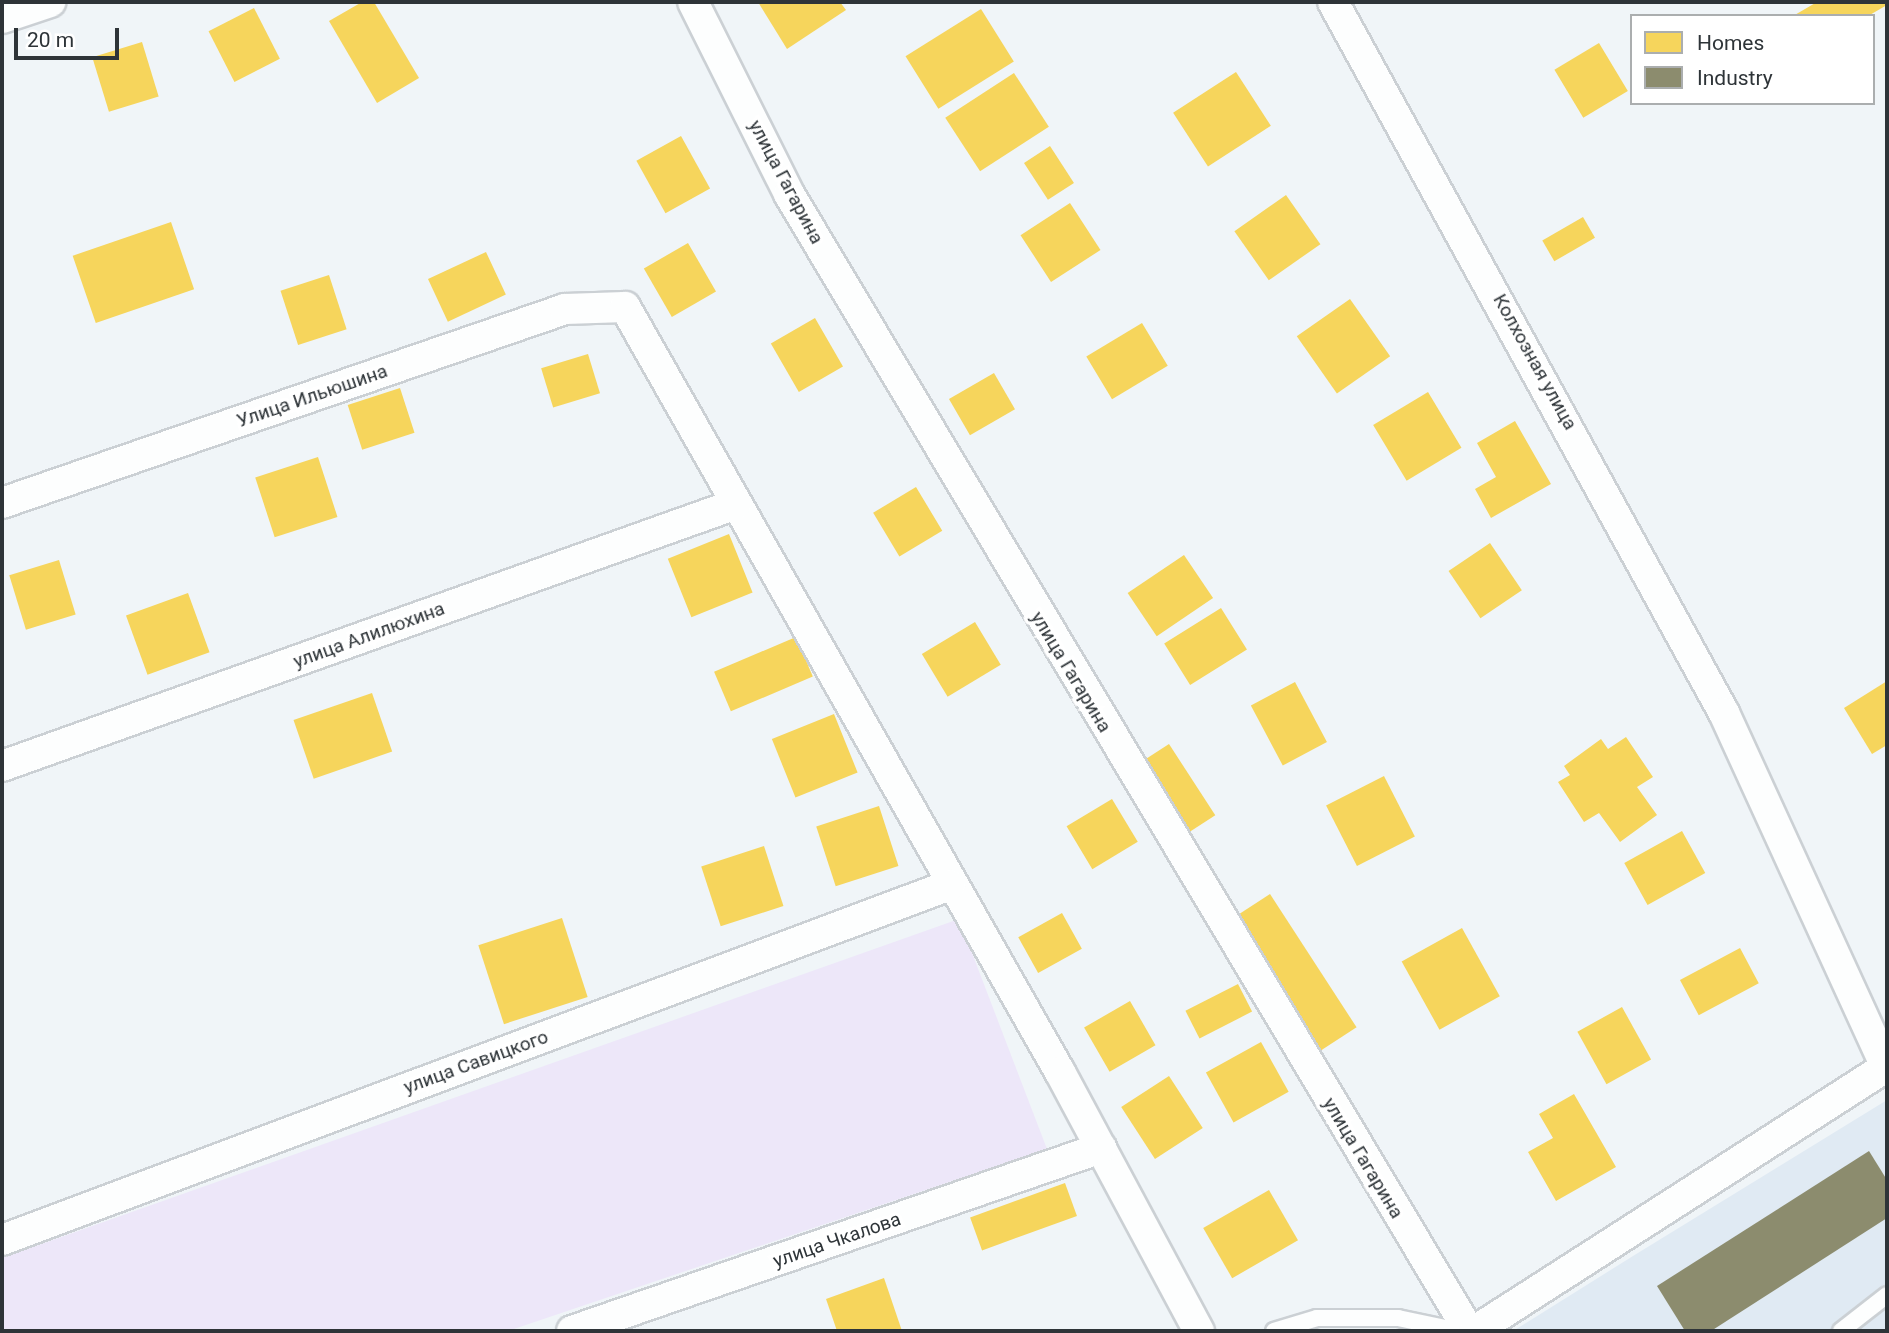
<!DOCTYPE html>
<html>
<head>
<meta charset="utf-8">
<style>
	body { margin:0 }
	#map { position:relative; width:1889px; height:1333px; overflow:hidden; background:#f0f5f8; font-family:Roboto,sans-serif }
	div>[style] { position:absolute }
	.built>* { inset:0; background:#e0eaf3 }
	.green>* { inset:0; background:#ede7f9 }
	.homes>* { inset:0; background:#f6d55c; transform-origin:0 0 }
	.industry>* { inset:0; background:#8c8c6e }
	.roads { filter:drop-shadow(2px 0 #cbd0d4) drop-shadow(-2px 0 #cbd0d4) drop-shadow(0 2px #cbd0d4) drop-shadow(0 -2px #cbd0d4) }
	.lane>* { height:16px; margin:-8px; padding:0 8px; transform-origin:8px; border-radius:8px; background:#fdfefe }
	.street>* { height:30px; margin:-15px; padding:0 15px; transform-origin:15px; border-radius:15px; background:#fdfefe }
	span { translate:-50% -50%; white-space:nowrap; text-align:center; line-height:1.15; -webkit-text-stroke:7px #fff; paint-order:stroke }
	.street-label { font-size:19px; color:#2e3438 }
	.frame { position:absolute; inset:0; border:4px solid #2e3438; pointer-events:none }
	.legend { position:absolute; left:1630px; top:14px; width:245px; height:91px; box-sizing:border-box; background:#fff; border:2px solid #abaeaf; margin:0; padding:9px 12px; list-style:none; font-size:21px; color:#2e3438 }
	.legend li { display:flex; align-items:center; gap:14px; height:35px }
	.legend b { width:35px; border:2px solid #abaeaf }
	.scale { position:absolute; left:14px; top:28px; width:105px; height:32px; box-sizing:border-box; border:4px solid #2e3438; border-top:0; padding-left:9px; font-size:21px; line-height:24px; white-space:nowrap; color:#2e3438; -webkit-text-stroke:5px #fff; paint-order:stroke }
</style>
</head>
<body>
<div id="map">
	<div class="built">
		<div style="clip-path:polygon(1887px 1100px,1887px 1331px,1513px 1331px,1633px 1256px)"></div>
	</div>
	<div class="green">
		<div style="clip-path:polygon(959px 919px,1047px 1149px,508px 1331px,2px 1331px,2px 1258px)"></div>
	</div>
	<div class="homes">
		<div style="clip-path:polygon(362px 2px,374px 2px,419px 78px,377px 103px,329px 21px)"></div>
		<div style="clip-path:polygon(758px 2px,840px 2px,846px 10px,787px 49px)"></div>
		<div style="clip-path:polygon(1817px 2px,1887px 2px,1887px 5px,1868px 16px,1793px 16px)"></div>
		<div style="left:254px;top:8px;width:57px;height:51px;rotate:63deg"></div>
		<div style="left:981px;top:9px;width:62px;height:89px;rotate:58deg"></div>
		<div style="left:142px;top:42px;width:57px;height:52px;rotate:73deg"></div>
		<div style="left:1599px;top:43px;width:56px;height:52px;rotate:59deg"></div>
		<div style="left:1236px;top:72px;width:64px;height:75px;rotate:57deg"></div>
		<div style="left:1014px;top:73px;width:64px;height:82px;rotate:57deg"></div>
		<div style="left:681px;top:136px;width:60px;height:51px;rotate:61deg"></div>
		<div style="left:1050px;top:146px;width:44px;height:31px;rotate:57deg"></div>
		<div style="left:1286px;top:195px;width:60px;height:63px;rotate:55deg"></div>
		<div style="left:1070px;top:203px;width:56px;height:59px;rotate:57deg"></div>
		<div style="left:1583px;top:217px;width:24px;height:47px;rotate:60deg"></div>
		<div style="left:171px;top:222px;width:71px;height:104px;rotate:71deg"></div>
		<div style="left:688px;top:243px;width:56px;height:51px;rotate:60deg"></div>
		<div style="left:486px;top:252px;width:47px;height:64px;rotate:65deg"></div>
		<div style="left:329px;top:275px;width:57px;height:51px;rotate:72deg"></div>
		<div style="left:1350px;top:299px;width:70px;height:65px;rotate:55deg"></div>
		<div style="left:815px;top:318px;width:56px;height:51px;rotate:60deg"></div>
		<div style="left:1142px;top:323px;width:50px;height:65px;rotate:59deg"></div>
		<div style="left:588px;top:354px;width:41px;height:49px;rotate:73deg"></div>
		<div style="left:994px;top:373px;width:42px;height:52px;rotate:60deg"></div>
		<div style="left:400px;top:388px;width:47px;height:55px;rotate:72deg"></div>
		<div style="left:1428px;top:392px;width:65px;height:64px;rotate:59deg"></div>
		<div style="clip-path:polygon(1515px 421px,1551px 484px,1491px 518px,1475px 489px,1496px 477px,1477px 443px)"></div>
		<div style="left:318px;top:457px;width:63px;height:66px;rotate:72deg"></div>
		<div style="left:916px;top:487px;width:51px;height:50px;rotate:59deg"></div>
		<div style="left:729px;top:534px;width:63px;height:66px;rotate:68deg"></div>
		<div style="left:1490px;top:543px;width:57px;height:50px;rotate:56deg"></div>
		<div style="left:1184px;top:555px;width:52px;height:68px;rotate:56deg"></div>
		<div style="left:59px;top:560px;width:57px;height:52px;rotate:73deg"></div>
		<div style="left:188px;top:593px;width:63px;height:66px;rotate:70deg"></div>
		<div style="left:1221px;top:608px;width:49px;height:67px;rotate:58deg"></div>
		<div style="left:975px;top:622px;width:50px;height:62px;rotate:59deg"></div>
		<div style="left:796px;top:637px;width:43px;height:89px;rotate:67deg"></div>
		<div style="clip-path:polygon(1887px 681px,1887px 745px,1872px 754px,1844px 708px)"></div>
		<div style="left:1295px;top:682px;width:68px;height:50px;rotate:62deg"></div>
		<div style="left:372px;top:693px;width:62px;height:83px;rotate:71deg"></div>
		<div style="left:834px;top:714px;width:63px;height:67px;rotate:68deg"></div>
		<div style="clip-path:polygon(1626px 737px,1653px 777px,1637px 787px,1657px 815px,1620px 842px,1599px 813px,1584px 822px,1558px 782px,1570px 775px,1564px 766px,1601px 739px,1608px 749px)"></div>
		<div style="left:1169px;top:744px;width:85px;height:35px;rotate:57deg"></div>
		<div style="left:1384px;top:776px;width:68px;height:65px;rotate:63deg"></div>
		<div style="left:1112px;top:799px;width:50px;height:53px;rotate:59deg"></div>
		<div style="left:879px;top:806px;width:63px;height:66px;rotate:72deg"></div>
		<div style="left:1682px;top:831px;width:48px;height:66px;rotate:61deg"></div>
		<div style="left:764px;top:846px;width:63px;height:66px;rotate:72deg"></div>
		<div style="left:1270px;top:894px;width:159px;height:44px;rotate:57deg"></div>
		<div style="left:1062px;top:913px;width:41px;height:50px;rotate:61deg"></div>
		<div style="left:562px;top:918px;width:83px;height:88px;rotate:72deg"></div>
		<div style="left:1462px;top:928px;width:78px;height:69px;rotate:61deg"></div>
		<div style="left:1740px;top:948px;width:40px;height:68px;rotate:62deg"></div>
		<div style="left:1238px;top:984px;width:31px;height:59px;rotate:63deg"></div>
		<div style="left:1130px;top:1001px;width:51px;height:53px;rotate:60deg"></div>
		<div style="left:1622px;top:1007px;width:60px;height:51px;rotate:61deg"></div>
		<div style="left:1261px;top:1042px;width:57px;height:63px;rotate:61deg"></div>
		<div style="left:1169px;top:1076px;width:62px;height:57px;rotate:57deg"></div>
		<div style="clip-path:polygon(1574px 1094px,1616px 1167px,1556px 1201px,1528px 1152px,1553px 1138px,1539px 1114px)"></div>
		<div style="left:1065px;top:1183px;width:35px;height:101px;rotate:70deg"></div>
		<div style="left:1269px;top:1190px;width:58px;height:76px;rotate:60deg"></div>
		<div style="clip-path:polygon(884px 1278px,902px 1331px,837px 1331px,826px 1299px)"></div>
	</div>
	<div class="industry">
		<div style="clip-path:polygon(1869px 1151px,1887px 1180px,1887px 1218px,1711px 1331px,1685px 1331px,1657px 1286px)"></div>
	</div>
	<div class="roads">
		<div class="lane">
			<div style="left:1274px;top:1331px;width:45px;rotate:-16.8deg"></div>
			<div style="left:1317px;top:1318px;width:81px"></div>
			<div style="left:1398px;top:1318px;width:62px;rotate:12deg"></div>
			<div style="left:1841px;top:1331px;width:58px;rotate:-38deg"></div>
		</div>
		<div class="street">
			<div style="left:693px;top:2px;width:215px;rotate:63.4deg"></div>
			<div style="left:789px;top:194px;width:1325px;rotate:59.12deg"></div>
			<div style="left:1333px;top:2px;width:811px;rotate:61.19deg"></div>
			<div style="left:1724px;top:713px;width:389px;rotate:65.4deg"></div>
			<div style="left:1886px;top:1067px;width:489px;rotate:147.3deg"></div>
			<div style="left:2px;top:18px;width:51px;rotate:-18.4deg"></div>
			<div style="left:2px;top:503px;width:595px;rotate:-19.01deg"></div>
			<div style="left:565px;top:309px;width:60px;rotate:-1.9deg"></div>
			<div style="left:625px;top:307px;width:880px;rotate:60.38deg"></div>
			<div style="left:1060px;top:1072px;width:294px;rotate:61.8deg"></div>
			<div style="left:2px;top:766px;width:779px;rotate:-19.64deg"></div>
			<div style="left:2px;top:1240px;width:1012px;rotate:-20.53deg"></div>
			<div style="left:572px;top:1331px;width:560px;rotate:-19.08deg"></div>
		</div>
	</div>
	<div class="street-label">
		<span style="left:786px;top:182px;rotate:62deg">улица Гагарина</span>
		<span style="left:1535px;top:362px;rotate:61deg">Колхозная улица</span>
		<span style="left:312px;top:396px;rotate:-19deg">Улица Ильюшина</span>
		<span style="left:369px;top:635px;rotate:-20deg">улица Алилюхина</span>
		<span style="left:1071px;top:672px;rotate:59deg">улица Гагарина</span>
		<span style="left:476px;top:1062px;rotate:-20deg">улица Савицкого</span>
		<span style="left:1363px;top:1158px;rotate:59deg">улица Гагарина</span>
		<span style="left:837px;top:1240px;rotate:-19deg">улица Чкалова</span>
	</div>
	<div class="frame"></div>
	<ul class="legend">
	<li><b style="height:19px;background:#f6d55c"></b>Homes</li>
	<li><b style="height:19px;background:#8c8c6e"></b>Industry</li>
	</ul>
	<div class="scale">20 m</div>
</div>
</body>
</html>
